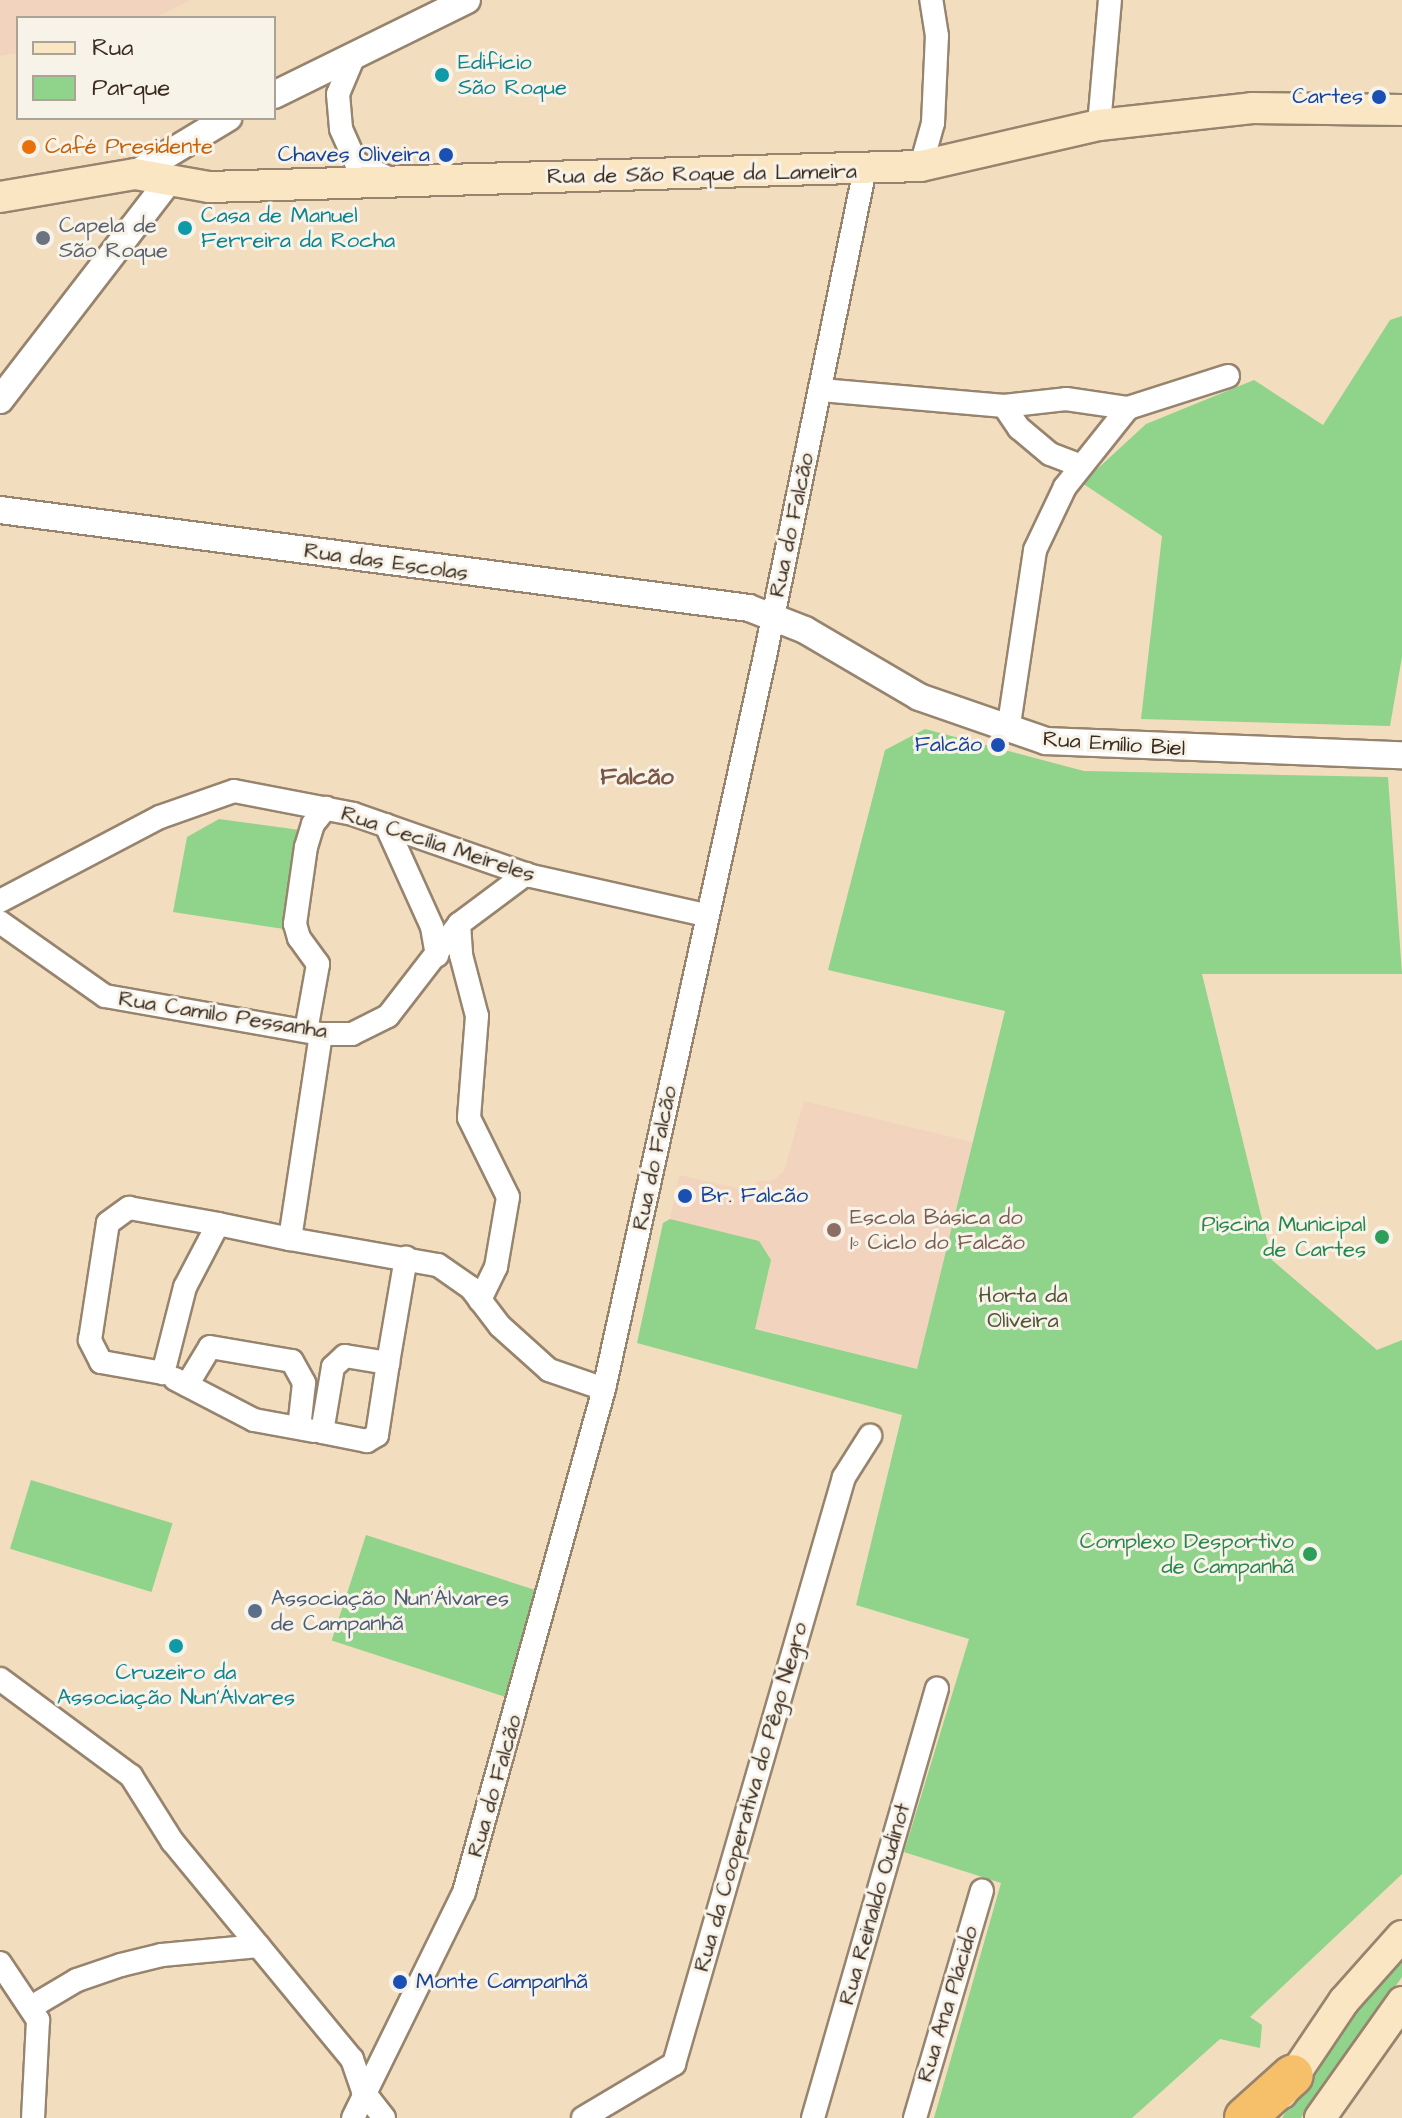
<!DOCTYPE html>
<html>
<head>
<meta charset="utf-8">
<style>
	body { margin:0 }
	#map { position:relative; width:1402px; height:2118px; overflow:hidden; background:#f3ddbf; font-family:"Architects Daughter",sans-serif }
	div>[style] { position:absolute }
	.built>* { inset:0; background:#f2d4be }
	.green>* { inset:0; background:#90d38b; transform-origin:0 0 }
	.roads { filter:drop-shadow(2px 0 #97846e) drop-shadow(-2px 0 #97846e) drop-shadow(0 2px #97846e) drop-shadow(0 -2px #97846e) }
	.minor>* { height:22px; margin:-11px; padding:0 11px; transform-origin:11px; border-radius:11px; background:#fff }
	.tertiary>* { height:26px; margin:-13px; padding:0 13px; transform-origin:13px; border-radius:13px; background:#fff }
	.secondary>* { height:30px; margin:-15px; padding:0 15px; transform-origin:15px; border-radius:15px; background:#fbe6c4 }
	.motorway>* { height:40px; margin:-20px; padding:0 20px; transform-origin:20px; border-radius:20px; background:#f6c06b }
	.dots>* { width:22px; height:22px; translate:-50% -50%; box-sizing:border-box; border:4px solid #f7f3e8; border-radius:50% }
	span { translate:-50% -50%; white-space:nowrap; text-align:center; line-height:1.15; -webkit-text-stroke:6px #f7f3e8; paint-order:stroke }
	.culture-label { font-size:22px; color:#0d838f }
	.left { translate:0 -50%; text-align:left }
	.transit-label { font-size:22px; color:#164399 }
	.right { translate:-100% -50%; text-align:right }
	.food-label { font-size:22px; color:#c56008 }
	.street-label { font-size:22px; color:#3b2a1e }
	.worship-label { font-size:22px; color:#5b616d }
	.education-label { font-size:22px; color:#785e54 }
	.leisure-label { font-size:22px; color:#27864d }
	.park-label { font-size:22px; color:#505439 }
	.service-label { font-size:22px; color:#4e5e75 }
	.neighbourhood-label { font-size:24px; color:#7b5645; font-weight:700 }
	.legend { position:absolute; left:16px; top:16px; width:260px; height:104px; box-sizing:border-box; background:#f7f3e8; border:2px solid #aca397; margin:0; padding:10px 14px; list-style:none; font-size:24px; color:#3b2a1e }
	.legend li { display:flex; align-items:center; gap:16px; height:40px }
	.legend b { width:40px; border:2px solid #aca397 }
</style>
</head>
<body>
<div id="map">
	<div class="built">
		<div style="clip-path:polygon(0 0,191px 0,155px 18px,18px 18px,18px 53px,0 56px)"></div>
		<div style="clip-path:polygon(804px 1101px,976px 1143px,917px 1369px,755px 1328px,771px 1260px,670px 1219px,679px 1175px,754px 1192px,757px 1181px,774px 1180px,784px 1171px)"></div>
	</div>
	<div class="green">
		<div style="clip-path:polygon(1402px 316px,1402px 657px,1390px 726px,1141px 719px,1162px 536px,1082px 483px,1146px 424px,1254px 380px,1323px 425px,1390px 320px)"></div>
		<div style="clip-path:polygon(925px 729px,1084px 771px,1388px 777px,1402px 974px,1202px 974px,1272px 1260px,1377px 1350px,1402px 1340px,1402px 1874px,1250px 2017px,1262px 2025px,1260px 2048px,1220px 2039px,1132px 2118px,934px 2118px,1001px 1883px,904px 1852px,969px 1639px,856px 1605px,902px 1415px,637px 1343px,663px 1223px,670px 1219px,759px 1241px,771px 1260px,755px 1329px,917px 1369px,1005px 1011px,828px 970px,885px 750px)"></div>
		<div style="clip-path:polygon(219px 819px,300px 830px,284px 929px,173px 912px,187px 837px)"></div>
		<div style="left:31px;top:1480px;width:148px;height:72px;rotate:17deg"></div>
		<div style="left:366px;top:1535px;width:182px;height:111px;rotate:18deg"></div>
		<div style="clip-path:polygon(1402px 1957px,1402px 1977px,1301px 2118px,1282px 2118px,1343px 2028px)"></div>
	</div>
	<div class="roads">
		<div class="minor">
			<div style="left:354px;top:56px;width:41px;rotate:112.8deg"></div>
			<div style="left:338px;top:94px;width:35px;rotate:85deg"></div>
			<div style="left:341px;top:129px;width:37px;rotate:66deg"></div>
			<div style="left:356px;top:163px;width:38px;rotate:25deg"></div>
			<div style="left:1099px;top:125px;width:125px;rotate:-85deg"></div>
			<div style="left:921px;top:166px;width:45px;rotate:-74.4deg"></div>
			<div style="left:933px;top:123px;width:87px;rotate:-87.4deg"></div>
			<div style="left:937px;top:36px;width:36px;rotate:-99deg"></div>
			<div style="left:821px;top:390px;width:184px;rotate:5deg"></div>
			<div style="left:1004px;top:406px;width:62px;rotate:-6.4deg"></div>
			<div style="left:1066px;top:399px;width:63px;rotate:8.3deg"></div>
			<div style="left:1128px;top:408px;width:105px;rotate:-17.7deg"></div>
			<div style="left:1004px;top:406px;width:27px;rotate:56deg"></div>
			<div style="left:1019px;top:428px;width:40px;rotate:40deg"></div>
			<div style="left:1050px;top:454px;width:33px;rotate:21deg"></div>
			<div style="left:1008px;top:731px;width:183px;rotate:-81.5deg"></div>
			<div style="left:1035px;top:550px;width:70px;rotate:-64.5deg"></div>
			<div style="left:1065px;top:487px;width:101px;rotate:-51.4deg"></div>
			<div style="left:386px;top:825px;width:112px;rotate:65.7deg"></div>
			<div style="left:432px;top:927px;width:29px;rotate:80deg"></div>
			<div style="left:0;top:901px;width:181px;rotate:-27.7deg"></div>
			<div style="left:160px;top:817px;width:78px;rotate:-19.4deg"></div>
			<div style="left:234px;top:791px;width:121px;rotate:10.9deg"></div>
			<div style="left:353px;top:814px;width:188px;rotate:19.2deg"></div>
			<div style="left:531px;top:876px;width:179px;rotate:12.6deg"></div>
			<div style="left:0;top:922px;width:128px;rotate:35.2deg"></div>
			<div style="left:105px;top:996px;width:219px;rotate:10deg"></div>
			<div style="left:321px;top:1034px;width:31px"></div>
			<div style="left:352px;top:1034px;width:40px;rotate:-26.6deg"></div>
			<div style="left:388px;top:1016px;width:116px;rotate:-52.3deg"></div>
			<div style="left:459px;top:924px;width:84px;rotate:-36.7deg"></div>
			<div style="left:459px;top:924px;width:31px;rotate:86deg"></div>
			<div style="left:461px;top:955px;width:63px;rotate:75.3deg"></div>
			<div style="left:477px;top:1016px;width:102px;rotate:94.5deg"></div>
			<div style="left:469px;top:1118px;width:88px;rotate:63.7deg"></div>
			<div style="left:508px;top:1197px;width:71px;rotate:99.7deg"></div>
			<div style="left:496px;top:1267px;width:37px;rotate:116deg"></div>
			<div style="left:306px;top:1031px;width:68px;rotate:-79.8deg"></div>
			<div style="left:318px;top:964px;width:32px;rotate:-126deg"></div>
			<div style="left:299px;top:938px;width:15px;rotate:-106deg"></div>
			<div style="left:295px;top:924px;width:78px;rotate:-81.9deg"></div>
			<div style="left:306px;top:847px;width:24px;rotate:-73deg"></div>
			<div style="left:313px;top:824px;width:21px;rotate:-51deg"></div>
			<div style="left:218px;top:1224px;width:71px;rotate:117.6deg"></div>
			<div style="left:185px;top:1287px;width:89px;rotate:104.3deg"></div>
			<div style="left:163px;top:1373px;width:63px;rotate:-169.9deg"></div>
			<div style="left:101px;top:1362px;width:25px;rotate:-117deg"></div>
			<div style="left:90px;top:1340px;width:118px;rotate:-81.3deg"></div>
			<div style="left:108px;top:1223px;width:26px;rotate:-36deg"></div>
			<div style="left:129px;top:1208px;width:90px;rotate:10.2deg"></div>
			<div style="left:218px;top:1224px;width:74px;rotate:11.8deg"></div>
			<div style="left:290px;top:1239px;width:150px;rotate:10deg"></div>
			<div style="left:438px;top:1265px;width:40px;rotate:34.9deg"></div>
			<div style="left:471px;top:1288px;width:48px;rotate:52.7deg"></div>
			<div style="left:500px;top:1326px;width:66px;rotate:41.9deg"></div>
			<div style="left:549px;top:1370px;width:58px;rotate:19.1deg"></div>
			<div style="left:290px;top:1239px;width:207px;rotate:-81.4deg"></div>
			<div style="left:345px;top:1356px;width:44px;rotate:9.2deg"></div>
			<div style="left:388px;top:1363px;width:73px;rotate:98.7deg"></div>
			<div style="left:377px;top:1435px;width:12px;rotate:149deg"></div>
			<div style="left:367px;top:1441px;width:46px;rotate:-168.7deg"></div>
			<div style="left:322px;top:1432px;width:66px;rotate:-80.4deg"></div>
			<div style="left:333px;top:1367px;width:16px;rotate:-43deg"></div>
			<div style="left:388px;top:1363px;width:107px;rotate:-80.3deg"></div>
			<div style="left:175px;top:1379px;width:89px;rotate:27.4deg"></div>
			<div style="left:254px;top:1420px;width:61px;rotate:10.4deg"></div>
			<div style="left:187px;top:1385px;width:44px;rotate:-58.8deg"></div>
			<div style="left:210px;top:1347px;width:83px;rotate:9.7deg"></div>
			<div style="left:292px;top:1361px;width:25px;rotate:61deg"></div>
			<div style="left:304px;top:1383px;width:45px;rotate:96.3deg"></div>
			<div style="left:0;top:1679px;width:163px;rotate:36.5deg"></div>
			<div style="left:131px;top:1776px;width:77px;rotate:57.8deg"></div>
			<div style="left:172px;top:1841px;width:283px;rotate:50.5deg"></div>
			<div style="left:352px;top:2059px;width:34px;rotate:71deg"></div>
			<div style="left:363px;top:2091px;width:34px;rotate:52deg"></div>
			<div style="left:0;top:1963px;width:69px;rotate:56.3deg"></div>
			<div style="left:38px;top:2020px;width:98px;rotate:92.9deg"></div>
			<div style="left:33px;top:2006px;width:51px;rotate:-30.6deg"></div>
			<div style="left:77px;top:1980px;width:46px;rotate:-18.8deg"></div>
			<div style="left:121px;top:1965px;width:42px;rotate:-13.7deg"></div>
			<div style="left:162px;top:1955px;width:97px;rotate:-5.3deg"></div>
			<div style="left:353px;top:2118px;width:252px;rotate:-63.8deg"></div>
			<div style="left:464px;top:1892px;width:522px;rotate:-74.45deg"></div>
			<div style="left:604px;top:1389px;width:750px;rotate:-77.61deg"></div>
			<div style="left:765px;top:656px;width:496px;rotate:-78.4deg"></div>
			<div style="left:583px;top:2118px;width:106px;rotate:-30.7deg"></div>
			<div style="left:674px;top:2064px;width:611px;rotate:-73.85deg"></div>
			<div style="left:844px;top:1477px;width:49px;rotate:-57.6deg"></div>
			<div style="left:813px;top:2118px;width:447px;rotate:-73.9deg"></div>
			<div style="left:915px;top:2118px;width:237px;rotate:-73.6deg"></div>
		</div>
		<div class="tertiary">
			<div style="left:274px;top:95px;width:215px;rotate:-26.2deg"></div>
			<div style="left:135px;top:174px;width:109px;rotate:-31.1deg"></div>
			<div style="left:0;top:400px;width:274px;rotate:-52.4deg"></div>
			<div style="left:0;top:510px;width:755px;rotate:7.45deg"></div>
			<div style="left:749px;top:608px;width:60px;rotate:21.4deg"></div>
			<div style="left:805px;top:630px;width:132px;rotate:30.4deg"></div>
			<div style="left:919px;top:697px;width:134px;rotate:19.1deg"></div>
			<div style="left:1046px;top:741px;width:356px;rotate:2.3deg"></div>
		</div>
		<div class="secondary">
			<div style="left:0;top:197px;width:137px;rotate:-9.7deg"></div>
			<div style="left:135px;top:174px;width:75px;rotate:10deg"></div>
			<div style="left:209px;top:187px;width:712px;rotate:-1.69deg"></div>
			<div style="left:921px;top:166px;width:183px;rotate:-13deg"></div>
			<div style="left:1099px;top:125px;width:154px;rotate:-6.3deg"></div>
			<div style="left:1252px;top:108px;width:150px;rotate:0.8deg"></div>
			<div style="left:1282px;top:2093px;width:111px;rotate:-56deg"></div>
			<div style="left:1344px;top:2001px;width:87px;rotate:-48.3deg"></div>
			<div style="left:1320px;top:2118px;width:142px;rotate:-54.7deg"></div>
		</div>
		<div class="motorway">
			<div style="left:1245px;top:2118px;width:64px;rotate:-41.9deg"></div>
		</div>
	</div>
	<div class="dots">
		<div style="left:442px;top:75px;background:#0f9aa8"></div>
		<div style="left:1379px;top:97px;background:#1a4fb4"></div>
		<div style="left:29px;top:147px;background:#e8710a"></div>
		<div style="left:446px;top:155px;background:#1a4fb4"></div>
		<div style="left:185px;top:228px;background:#0f9aa8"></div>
		<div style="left:43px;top:238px;background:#6b7280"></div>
		<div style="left:998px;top:745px;background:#1a4fb4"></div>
		<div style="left:685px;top:1196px;background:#1a4fb4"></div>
		<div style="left:834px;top:1230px;background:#8d6e63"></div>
		<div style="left:1382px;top:1237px;background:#2e9e5b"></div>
		<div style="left:1310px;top:1554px;background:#2e9e5b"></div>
		<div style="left:255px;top:1611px;background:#5c6f8a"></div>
		<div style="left:176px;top:1646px;background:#0f9aa8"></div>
		<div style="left:400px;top:1982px;background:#1a4fb4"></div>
	</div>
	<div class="culture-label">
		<span class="left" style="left:458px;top:75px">Edifício<br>São Roque</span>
		<span class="left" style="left:201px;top:228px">Casa de Manuel<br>Ferreira da Rocha</span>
		<span style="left:176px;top:1685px">Cruzeiro da<br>Associação Nun'Álvares</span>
	</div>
	<div class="transit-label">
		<span class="right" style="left:1363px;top:97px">Cartes</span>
		<span class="right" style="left:430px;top:155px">Chaves Oliveira</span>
		<span class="right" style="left:982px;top:745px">Falcão</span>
		<span class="left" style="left:701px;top:1196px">Br. Falcão</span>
		<span class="left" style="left:416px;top:1982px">Monte Campanhã</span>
	</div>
	<div class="food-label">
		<span class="left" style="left:45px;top:147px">Café Presidente</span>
	</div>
	<div class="street-label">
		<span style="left:702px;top:174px;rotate:-1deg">Rua de São Roque da Lameira</span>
		<span style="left:792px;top:525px;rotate:-78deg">Rua do Falcão</span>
		<span style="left:386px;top:562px;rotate:8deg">Rua das Escolas</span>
		<span style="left:1114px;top:744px;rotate:4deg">Rua Emílio Biel</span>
		<span style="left:438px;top:844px;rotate:18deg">Rua Cecília Meireles</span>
		<span style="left:223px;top:1015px;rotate:9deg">Rua Camilo Pessanha</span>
		<span style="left:655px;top:1158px;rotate:-78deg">Rua do Falcão</span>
		<span style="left:495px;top:1786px;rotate:-74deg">Rua do Falcão</span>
		<span style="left:751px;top:1797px;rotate:-74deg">Rua da Cooperativa do Pêgo Negro</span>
		<span style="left:875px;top:1904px;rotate:-74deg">Rua Reinaldo Oudinot</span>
		<span style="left:948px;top:2004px;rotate:-73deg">Rua Ana Plácido</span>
	</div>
	<div class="worship-label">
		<span class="left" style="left:59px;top:238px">Capela de<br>São Roque</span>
	</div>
	<div class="education-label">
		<span class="left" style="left:850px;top:1230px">Escola Básica do<br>1º Ciclo do Falcão</span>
	</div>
	<div class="leisure-label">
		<span class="right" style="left:1366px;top:1237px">Piscina Municipal<br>de Cartes</span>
		<span class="right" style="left:1294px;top:1554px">Complexo Desportivo<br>de Campanhã</span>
	</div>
	<div class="park-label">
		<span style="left:1023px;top:1308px">Horta da<br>Oliveira</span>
	</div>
	<div class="service-label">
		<span class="left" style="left:271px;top:1611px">Associação Nun'Álvares<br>de Campanhã</span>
	</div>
	<div class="neighbourhood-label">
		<span style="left:637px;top:778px">Falcão</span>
	</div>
	<ul class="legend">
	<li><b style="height:10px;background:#fbe6c4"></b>Rua</li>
	<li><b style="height:22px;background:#90d38b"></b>Parque</li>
	</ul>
</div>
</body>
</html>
